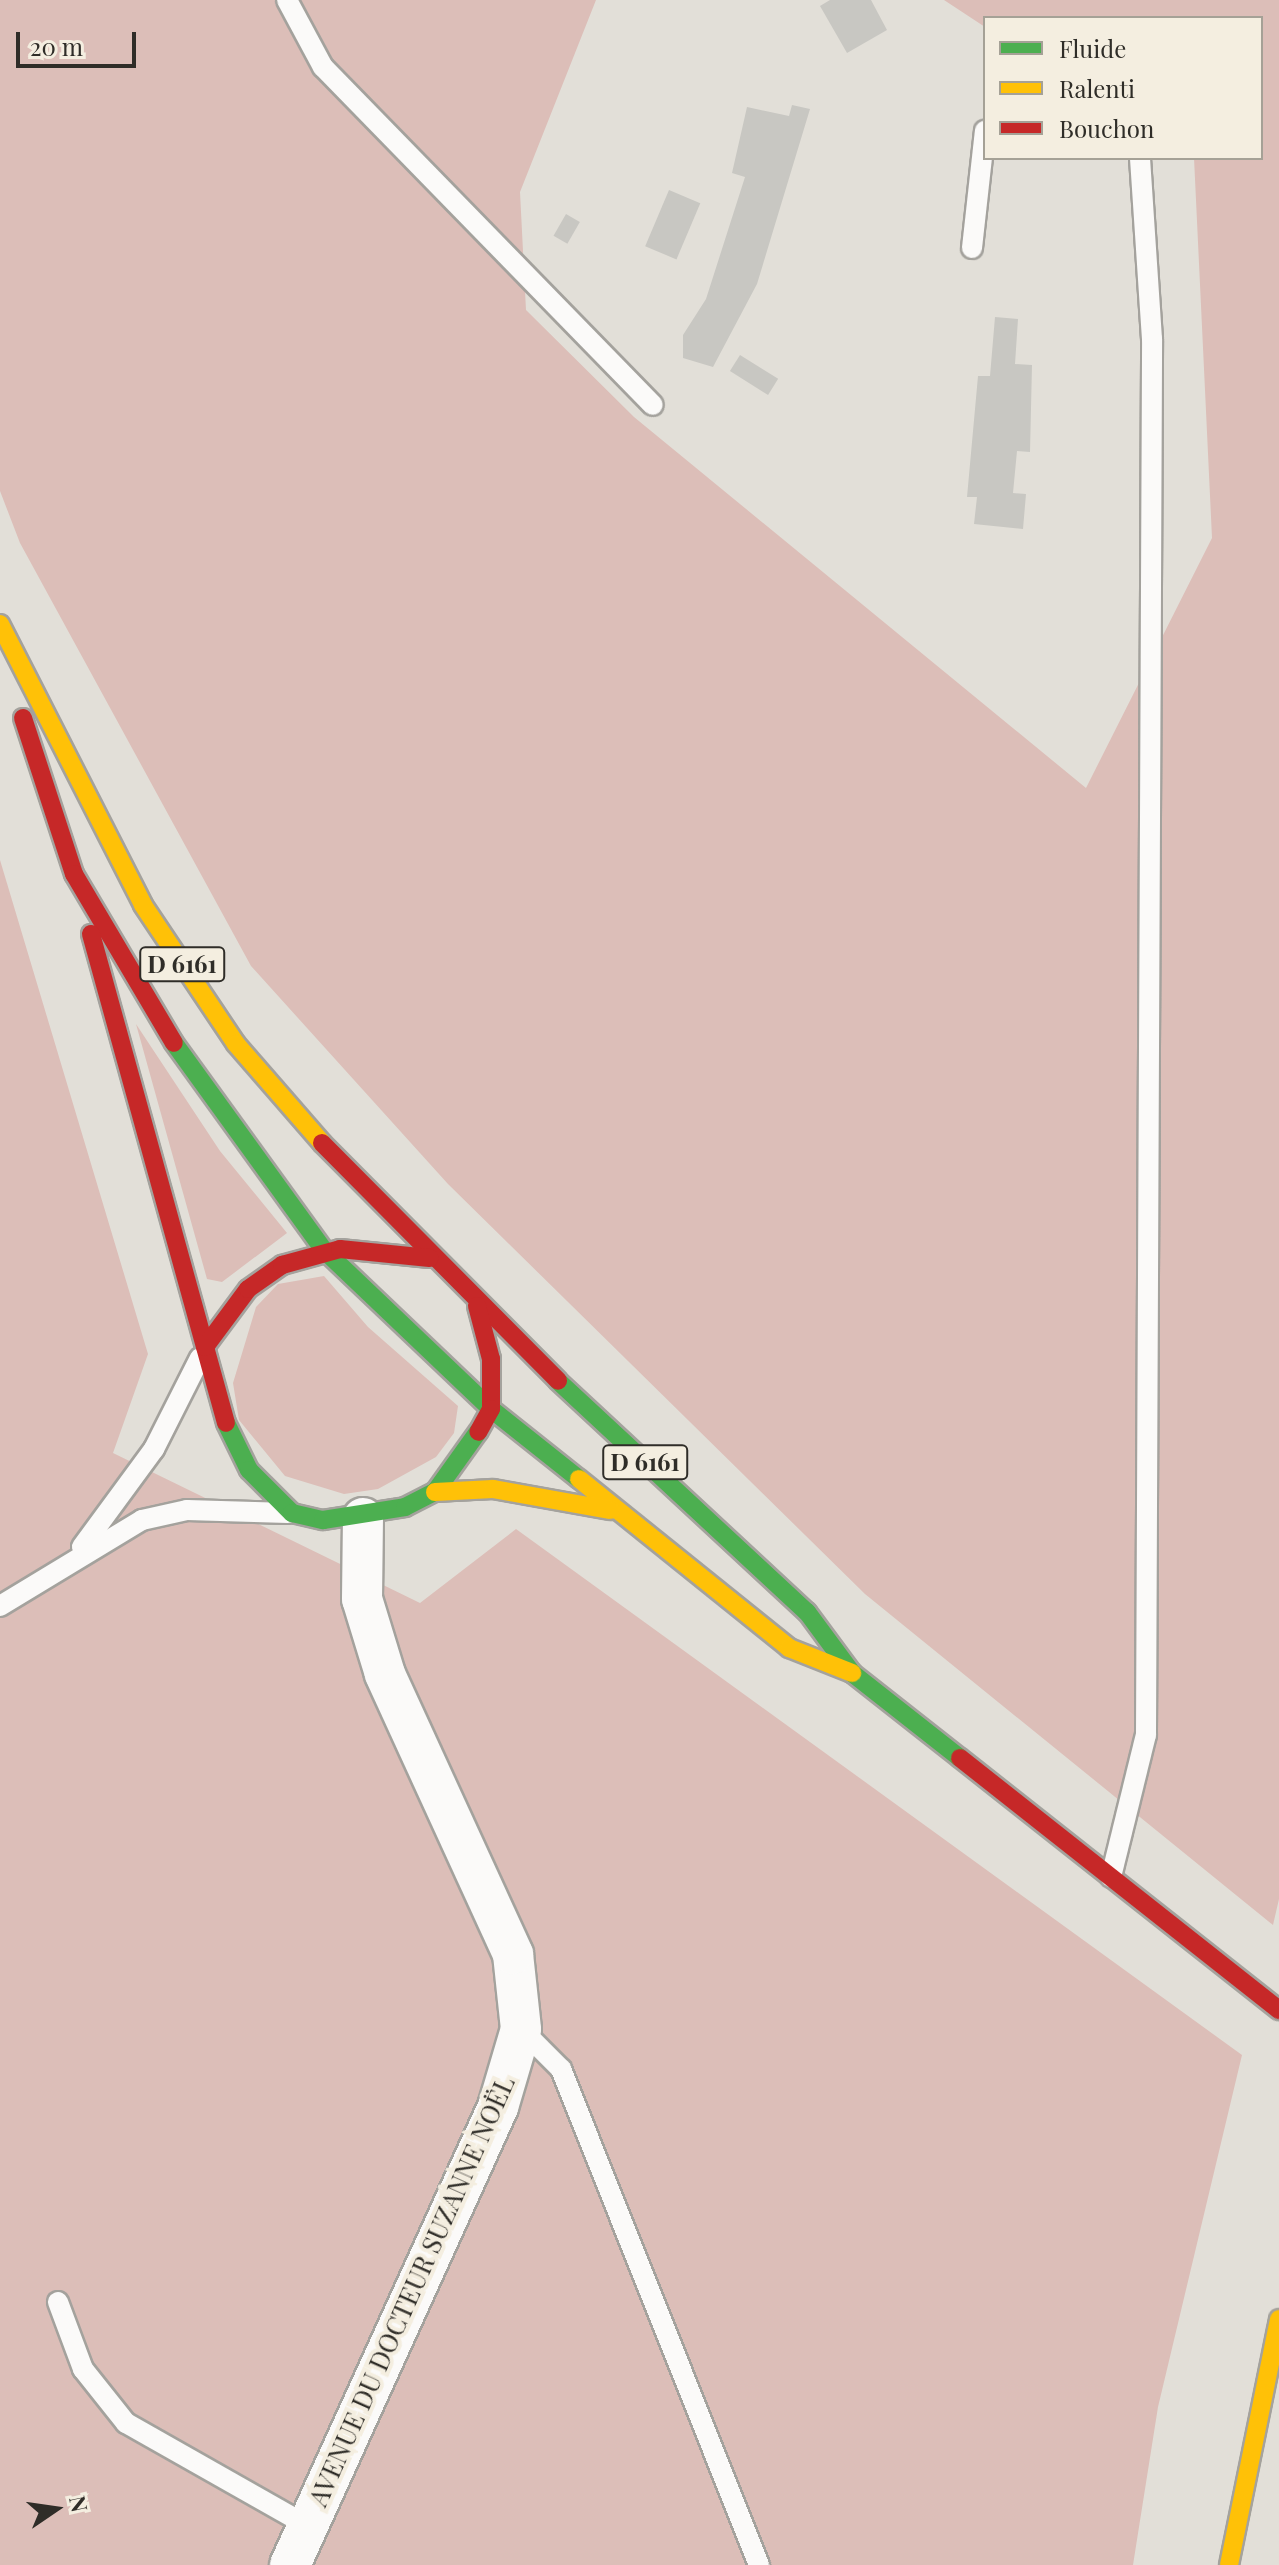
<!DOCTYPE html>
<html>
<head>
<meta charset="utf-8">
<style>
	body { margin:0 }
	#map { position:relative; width:1279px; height:2565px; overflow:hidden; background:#e2dfd8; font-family:"Playfair Display",serif }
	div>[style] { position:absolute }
	.green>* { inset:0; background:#dcbeb8 }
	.building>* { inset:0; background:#c8c7c2; transform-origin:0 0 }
	.roads { filter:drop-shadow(2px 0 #a4a29d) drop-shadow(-2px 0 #a4a29d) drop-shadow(0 2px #a4a29d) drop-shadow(0 -2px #a4a29d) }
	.lane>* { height:20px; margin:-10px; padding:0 10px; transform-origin:10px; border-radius:10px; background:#fbfaf9 }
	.street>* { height:40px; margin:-20px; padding:0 20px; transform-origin:20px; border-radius:20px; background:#fbfaf9 }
	.fast>* { height:18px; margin:-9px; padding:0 9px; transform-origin:9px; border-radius:9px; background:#4caf50 }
	.slow>* { height:18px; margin:-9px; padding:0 9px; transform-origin:9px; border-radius:9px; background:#ffc107 }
	.jam>* { height:18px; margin:-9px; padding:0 9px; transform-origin:9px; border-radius:9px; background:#c62828 }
	span { translate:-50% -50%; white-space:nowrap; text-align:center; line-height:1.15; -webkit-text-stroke:8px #f4eee0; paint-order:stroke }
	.shield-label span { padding:2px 6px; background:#f4eee0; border:2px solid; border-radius:6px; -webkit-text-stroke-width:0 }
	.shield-label { font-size:24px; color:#2f2d28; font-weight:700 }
	.street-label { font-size:26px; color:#2f2d28 }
	.legend { position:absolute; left:983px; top:16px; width:280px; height:144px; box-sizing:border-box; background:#f4eee0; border:2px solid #a5a196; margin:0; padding:10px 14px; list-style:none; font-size:24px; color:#2f2d28 }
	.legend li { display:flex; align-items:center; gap:16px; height:40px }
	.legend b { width:40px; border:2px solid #a5a196 }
	.north { position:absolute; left:16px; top:2469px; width:80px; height:80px; -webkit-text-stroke:6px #f4eee0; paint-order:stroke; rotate:77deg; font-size:22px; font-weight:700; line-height:32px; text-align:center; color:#2f2d28 }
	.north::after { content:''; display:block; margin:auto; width:28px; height:36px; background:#2f2d28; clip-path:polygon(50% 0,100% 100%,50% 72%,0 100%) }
	.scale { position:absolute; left:16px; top:32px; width:120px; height:36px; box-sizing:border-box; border:4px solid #2f2d28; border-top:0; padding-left:10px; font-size:24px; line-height:28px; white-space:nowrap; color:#2f2d28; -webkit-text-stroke:6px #f4eee0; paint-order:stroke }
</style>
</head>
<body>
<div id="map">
	<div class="green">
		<div style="clip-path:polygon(0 0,596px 0,520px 192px,526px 310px,634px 417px,1086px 788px,1212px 538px,1194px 158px,1261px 158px,1261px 18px,985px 18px,985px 27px,944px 0,1279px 0,1279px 1899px,1273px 1925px,865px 1594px,448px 1184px,251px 966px,20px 543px,0 491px)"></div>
		<div style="clip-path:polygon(0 860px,148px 1354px,113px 1453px,420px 1603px,516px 1529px,1242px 2055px,1158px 2407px,1133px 2565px,0 2565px)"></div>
		<div style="clip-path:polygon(136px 1024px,220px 1151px,287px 1233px,222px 1282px,207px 1279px)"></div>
		<div style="clip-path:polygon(324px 1276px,368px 1327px,458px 1406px,454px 1433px,436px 1457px,378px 1489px,344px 1494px,285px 1476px,239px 1420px,233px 1383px,256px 1307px,278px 1284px)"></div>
	</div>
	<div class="building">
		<div style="clip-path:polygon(830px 0,871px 0,887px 30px,847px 53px,820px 6px)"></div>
		<div style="clip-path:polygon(792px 105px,810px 109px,757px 284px,713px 367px,683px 358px,683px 335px,706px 299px,745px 177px,732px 173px,747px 107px,789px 116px)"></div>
		<div style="left:669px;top:190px;width:34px;height:61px;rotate:23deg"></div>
		<div style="left:566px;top:214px;width:16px;height:25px;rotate:30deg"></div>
		<div style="clip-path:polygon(995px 317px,1018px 319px,1015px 364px,1032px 365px,1030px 452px,1017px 451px,1013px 493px,1026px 494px,1023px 529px,974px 524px,977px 497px,967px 497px,978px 376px,990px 376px)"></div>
		<div style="left:740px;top:355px;width:45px;height:19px;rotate:32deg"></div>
	</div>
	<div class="roads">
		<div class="lane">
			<div style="left:287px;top:0;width:76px;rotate:61.8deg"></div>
			<div style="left:323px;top:67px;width:472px;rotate:45.7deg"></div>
			<div style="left:972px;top:248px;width:118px;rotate:-83.7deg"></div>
			<div style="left:82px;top:1547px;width:122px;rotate:-53.7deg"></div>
			<div style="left:154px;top:1449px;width:102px;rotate:-63.2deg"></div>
			<div style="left:0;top:1606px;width:166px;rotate:-31.2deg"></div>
			<div style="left:142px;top:1520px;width:46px;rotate:-12.5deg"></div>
			<div style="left:187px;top:1510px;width:101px;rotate:1.7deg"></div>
			<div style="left:1111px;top:1877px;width:146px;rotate:-76.2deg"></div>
			<div style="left:1146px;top:1735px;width:1396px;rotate:-89.75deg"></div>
			<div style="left:1152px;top:339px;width:181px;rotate:-93.8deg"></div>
			<div style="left:521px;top:2029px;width:57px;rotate:45deg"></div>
			<div style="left:561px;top:2069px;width:534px;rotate:68.24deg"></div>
			<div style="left:58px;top:2302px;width:72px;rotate:69.5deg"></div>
			<div style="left:83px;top:2369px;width:69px;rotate:51.5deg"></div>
			<div style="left:126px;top:2423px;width:209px;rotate:29.5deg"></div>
		</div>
		<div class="street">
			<div style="left:290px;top:2565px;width:503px;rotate:-65.57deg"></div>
			<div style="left:498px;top:2107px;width:81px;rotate:-73.6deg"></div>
			<div style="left:521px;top:2029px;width:75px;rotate:-96.1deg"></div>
			<div style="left:513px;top:1954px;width:308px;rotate:-114.6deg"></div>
			<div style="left:385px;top:1674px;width:78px;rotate:-107deg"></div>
			<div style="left:362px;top:1599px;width:81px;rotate:-89.3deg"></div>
		</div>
		<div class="fast">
			<div style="left:174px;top:1043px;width:256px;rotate:54.1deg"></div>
			<div style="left:324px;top:1250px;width:231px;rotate:43.6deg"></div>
			<div style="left:491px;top:1409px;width:112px;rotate:38.5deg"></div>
			<div style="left:558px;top:1381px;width:340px;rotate:42.9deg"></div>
			<div style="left:807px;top:1612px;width:76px;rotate:53.6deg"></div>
			<div style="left:852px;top:1673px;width:137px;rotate:38.2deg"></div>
			<div style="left:226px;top:1423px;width:52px;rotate:63.9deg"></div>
			<div style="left:249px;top:1470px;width:61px;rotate:45deg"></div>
			<div style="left:292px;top:1513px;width:32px;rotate:13deg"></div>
			<div style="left:323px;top:1520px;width:83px;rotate:-9deg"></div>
			<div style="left:405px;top:1507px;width:34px;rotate:-27deg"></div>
			<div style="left:435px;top:1492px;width:74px;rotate:-54.4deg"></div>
		</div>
		<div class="slow">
			<div style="left:0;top:624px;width:315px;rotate:63deg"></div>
			<div style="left:143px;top:905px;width:167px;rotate:56.2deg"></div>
			<div style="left:236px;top:1044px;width:131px;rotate:49deg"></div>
			<div style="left:579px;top:1479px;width:270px;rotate:38.8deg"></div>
			<div style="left:789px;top:1648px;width:68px;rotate:21.6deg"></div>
			<div style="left:435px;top:1492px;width:58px;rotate:-3deg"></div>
			<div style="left:493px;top:1489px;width:119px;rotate:10.2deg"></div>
			<div style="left:1229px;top:2565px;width:251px;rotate:-78.5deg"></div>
		</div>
		<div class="jam">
			<div style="left:23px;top:718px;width:164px;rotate:71.9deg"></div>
			<div style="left:74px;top:874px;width:196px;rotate:59.4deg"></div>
			<div style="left:91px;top:934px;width:507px;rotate:74.57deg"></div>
			<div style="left:322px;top:1143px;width:335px;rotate:45.2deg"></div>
			<div style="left:477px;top:1306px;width:55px;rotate:75.2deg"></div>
			<div style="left:491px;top:1359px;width:50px;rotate:90deg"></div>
			<div style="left:491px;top:1409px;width:26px;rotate:119deg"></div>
			<div style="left:205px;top:1347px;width:72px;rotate:-53.4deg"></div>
			<div style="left:248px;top:1289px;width:42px;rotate:-35.2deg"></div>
			<div style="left:282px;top:1265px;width:60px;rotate:-15.4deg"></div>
			<div style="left:340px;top:1249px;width:90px;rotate:5.7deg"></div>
			<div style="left:960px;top:1758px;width:407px;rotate:38.3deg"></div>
		</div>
	</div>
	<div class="shield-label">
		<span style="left:182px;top:964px">D 6161</span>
		<span style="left:645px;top:1462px">D 6161</span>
	</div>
	<div class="street-label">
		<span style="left:411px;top:2291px;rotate:-66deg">AVENUE DU DOCTEUR SUZANNE NOËL</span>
	</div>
	<ul class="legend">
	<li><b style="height:10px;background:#4caf50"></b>Fluide</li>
	<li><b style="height:10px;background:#ffc107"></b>Ralenti</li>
	<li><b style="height:10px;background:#c62828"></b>Bouchon</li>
	</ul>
	<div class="north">N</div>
	<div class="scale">20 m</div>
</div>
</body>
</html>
